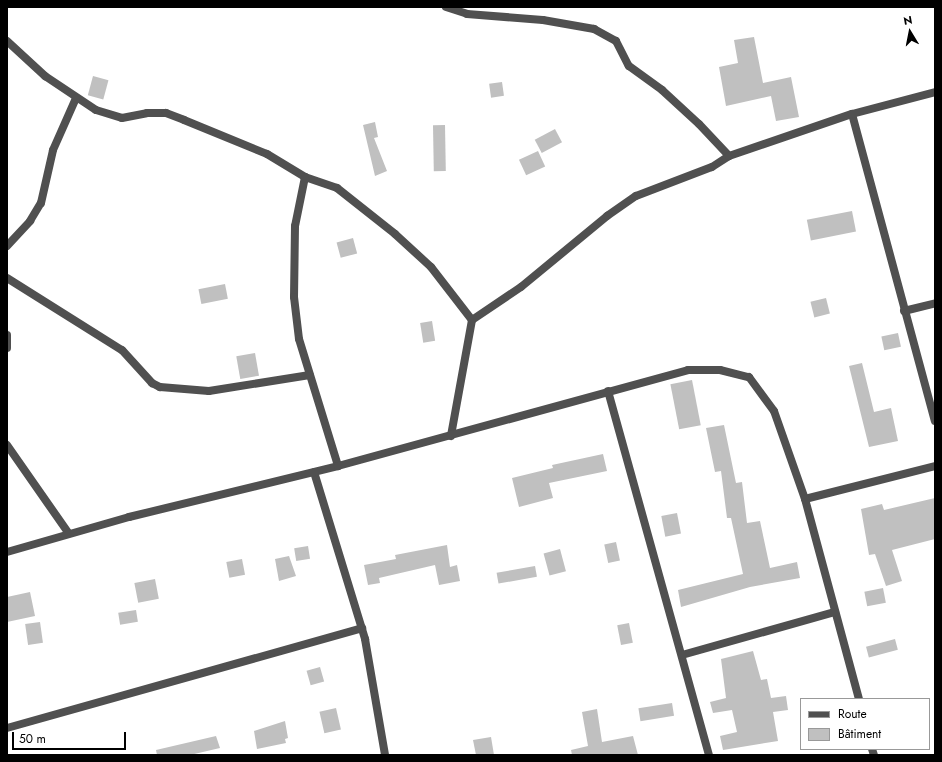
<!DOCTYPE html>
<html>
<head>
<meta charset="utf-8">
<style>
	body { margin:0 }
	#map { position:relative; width:942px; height:762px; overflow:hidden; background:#fff; font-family:Jost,sans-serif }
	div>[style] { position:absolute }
	.building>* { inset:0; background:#c0c0c0; transform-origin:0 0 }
	.street>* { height:8px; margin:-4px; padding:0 4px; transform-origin:4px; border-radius:4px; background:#505050 }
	span { translate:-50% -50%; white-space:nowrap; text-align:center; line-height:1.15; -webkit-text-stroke:3.5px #fff; paint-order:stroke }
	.frame { position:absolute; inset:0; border:8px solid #000; pointer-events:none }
	.legend { position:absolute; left:800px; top:698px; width:130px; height:52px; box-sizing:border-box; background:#fff; border:1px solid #999; margin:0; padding:5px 7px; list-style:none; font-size:12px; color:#000 }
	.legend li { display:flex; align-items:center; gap:8px; height:20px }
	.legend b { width:20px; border:1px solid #999 }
	.north { position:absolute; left:890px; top:12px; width:40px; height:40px; -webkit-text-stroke:3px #fff; paint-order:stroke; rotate:350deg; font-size:11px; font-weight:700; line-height:16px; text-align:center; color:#000 }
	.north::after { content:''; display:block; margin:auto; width:14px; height:18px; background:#000; clip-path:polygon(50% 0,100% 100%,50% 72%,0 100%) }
	.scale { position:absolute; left:12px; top:732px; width:114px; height:18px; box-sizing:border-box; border:2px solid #000; border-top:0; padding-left:5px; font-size:12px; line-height:14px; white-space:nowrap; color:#000; -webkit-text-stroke:3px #fff; paint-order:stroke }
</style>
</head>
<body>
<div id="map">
	<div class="building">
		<div style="clip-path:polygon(754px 37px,763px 83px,791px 77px,799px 117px,776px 121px,771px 96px,726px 106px,719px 67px,738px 63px,734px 40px)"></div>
		<div style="left:93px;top:76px;width:16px;height:20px;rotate:15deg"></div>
		<div style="left:502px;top:82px;width:14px;height:13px;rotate:82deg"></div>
		<div style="clip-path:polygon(375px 122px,378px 137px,374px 138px,387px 171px,375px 176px,363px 125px)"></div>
		<div style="left:445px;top:125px;width:46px;height:12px;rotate:89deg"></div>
		<div style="left:555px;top:129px;width:15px;height:23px;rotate:62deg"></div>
		<div style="left:538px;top:151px;width:17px;height:21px;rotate:65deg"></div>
		<div style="left:852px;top:211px;width:21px;height:46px;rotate:79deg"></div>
		<div style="left:353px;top:238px;width:16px;height:17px;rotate:75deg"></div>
		<div style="left:225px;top:284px;width:15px;height:27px;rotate:79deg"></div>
		<div style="left:826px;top:298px;width:16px;height:16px;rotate:76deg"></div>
		<div style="left:432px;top:321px;width:20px;height:12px;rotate:81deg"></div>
		<div style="left:898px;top:333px;width:14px;height:17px;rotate:78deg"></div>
		<div style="left:255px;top:353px;width:23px;height:19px;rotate:80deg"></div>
		<div style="clip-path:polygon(862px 363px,874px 412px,891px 408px,898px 441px,869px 447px,849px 366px)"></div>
		<div style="left:692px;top:380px;width:46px;height:22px;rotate:79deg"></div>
		<div style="clip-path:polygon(724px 425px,736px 483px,742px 482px,747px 523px,760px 521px,770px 568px,797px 562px,800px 578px,750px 587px,681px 607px,678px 590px,743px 574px,731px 518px,727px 518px,721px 471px,715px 472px,706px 428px)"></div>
		<div style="clip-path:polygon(603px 454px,607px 471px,549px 483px,553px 498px,519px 507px,512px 478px,553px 468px,552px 465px)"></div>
		<div style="clip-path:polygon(935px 498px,935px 539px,892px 550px,902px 581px,886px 586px,875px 554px,869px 555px,861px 509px,882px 504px,884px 510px)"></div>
		<div style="left:677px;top:513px;width:21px;height:16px;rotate:79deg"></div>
		<div style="left:616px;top:542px;width:19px;height:12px;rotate:78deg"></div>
		<div style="clip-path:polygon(447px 545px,450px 567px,457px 565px,460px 581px,439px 585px,435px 565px,379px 578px,380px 583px,368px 585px,364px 565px,396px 559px,395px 555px)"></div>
		<div style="left:308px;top:546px;width:13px;height:14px;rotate:81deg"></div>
		<div style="left:560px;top:549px;width:23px;height:17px;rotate:75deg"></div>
		<div style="clip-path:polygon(289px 556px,296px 576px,279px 581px,275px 559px)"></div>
		<div style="left:242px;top:559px;width:16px;height:16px;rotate:79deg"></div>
		<div style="left:535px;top:566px;width:11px;height:39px;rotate:80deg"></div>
		<div style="left:155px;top:579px;width:20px;height:21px;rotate:79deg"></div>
		<div style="left:883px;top:588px;width:15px;height:19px;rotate:79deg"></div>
		<div style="clip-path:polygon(30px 592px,35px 616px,7px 622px,7px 597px)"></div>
		<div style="left:136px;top:610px;width:12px;height:18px;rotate:81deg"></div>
		<div style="left:40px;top:622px;width:21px;height:15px;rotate:82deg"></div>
		<div style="left:629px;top:623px;width:20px;height:12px;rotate:79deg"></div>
		<div style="left:895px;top:639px;width:11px;height:30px;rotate:75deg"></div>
		<div style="clip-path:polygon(753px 651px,761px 680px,767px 679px,771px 698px,786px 696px,788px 710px,773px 712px,778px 741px,723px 750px,720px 736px,737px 732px,732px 710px,713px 713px,710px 702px,726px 698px,721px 659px)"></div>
		<div style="left:320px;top:667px;width:15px;height:14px;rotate:74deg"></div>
		<div style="left:672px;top:703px;width:13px;height:34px;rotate:81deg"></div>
		<div style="left:336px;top:708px;width:22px;height:17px;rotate:77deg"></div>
		<div style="clip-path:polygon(597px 709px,602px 742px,633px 736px,638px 755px,572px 755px,571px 750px,588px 746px,582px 712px)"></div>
		<div style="clip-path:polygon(285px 721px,288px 738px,285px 739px,286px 743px,257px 749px,254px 731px)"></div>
		<div style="clip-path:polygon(216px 736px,220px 748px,190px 755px,157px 755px,156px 750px)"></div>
		<div style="clip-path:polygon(491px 737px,494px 755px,476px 755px,473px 740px)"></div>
	</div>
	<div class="street">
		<div style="left:446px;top:7px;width:22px;rotate:18deg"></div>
		<div style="left:467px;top:14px;width:76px;rotate:4.5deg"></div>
		<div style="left:543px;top:20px;width:52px;rotate:10deg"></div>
		<div style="left:594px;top:29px;width:25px;rotate:29deg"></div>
		<div style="left:616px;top:41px;width:28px;rotate:63deg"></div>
		<div style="left:629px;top:66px;width:41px;rotate:36deg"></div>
		<div style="left:662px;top:90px;width:50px;rotate:42.6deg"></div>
		<div style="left:699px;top:124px;width:44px;rotate:46.8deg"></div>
		<div style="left:7px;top:41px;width:52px;rotate:42.6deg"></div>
		<div style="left:45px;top:76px;width:61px;rotate:33.7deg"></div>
		<div style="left:96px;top:110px;width:27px;rotate:17deg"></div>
		<div style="left:122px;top:118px;width:25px;rotate:-11deg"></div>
		<div style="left:147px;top:113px;width:19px"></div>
		<div style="left:166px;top:113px;width:19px;rotate:21deg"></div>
		<div style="left:184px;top:120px;width:90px;rotate:22.3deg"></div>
		<div style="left:267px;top:154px;width:44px;rotate:31.2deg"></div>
		<div style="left:305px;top:177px;width:34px;rotate:19deg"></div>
		<div style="left:337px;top:188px;width:74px;rotate:38.4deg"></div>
		<div style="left:395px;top:234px;width:49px;rotate:42.5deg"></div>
		<div style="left:431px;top:267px;width:67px;rotate:52.3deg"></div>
		<div style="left:472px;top:320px;width:118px;rotate:100.3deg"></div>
		<div style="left:852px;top:114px;width:318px;rotate:74.9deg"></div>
		<div style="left:305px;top:177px;width:50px;rotate:101.5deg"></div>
		<div style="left:295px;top:226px;width:71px;rotate:90.8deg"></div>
		<div style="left:294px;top:297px;width:42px;rotate:83.2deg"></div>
		<div style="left:299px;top:339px;width:133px;rotate:72.9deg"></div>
		<div style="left:7px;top:246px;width:34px;rotate:-47deg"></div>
		<div style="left:30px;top:221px;width:21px;rotate:-59deg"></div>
		<div style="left:41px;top:203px;width:54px;rotate:-77.2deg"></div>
		<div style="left:53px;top:150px;width:57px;rotate:-66.1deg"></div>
		<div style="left:7px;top:278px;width:136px;rotate:32.1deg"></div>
		<div style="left:122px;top:350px;width:45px;rotate:47.7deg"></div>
		<div style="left:152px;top:383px;width:9px;rotate:27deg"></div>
		<div style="left:160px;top:387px;width:49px;rotate:4.7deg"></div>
		<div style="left:209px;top:391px;width:102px;rotate:-9deg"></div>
		<div style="left:904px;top:311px;width:32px;rotate:-14deg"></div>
		<div style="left:472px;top:320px;width:59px;rotate:-34deg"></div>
		<div style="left:521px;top:287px;width:112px;rotate:-39.5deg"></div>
		<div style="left:607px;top:216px;width:35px;rotate:-35deg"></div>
		<div style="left:636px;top:196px;width:81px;rotate:-20.9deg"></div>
		<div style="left:712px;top:167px;width:20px;rotate:-33deg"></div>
		<div style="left:729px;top:156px;width:130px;rotate:-18.9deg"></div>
		<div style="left:852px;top:114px;width:86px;rotate:-14.8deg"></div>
		<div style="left:7px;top:335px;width:13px;rotate:90deg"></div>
		<div style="left:608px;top:391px;width:378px;rotate:74.5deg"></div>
		<div style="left:7px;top:445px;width:108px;rotate:55.1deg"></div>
		<div style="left:314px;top:472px;width:175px;rotate:73deg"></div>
		<div style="left:365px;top:639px;width:118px;rotate:80.2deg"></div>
		<div style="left:805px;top:499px;width:134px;rotate:-14.2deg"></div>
		<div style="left:7px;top:552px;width:127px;rotate:-16deg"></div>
		<div style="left:129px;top:517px;width:215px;rotate:-13.7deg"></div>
		<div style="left:338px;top:466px;width:363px;rotate:-15.3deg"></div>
		<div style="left:688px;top:370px;width:32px"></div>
		<div style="left:720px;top:370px;width:30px;rotate:14deg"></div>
		<div style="left:749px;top:377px;width:42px;rotate:53.7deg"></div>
		<div style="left:774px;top:411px;width:93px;rotate:70.6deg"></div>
		<div style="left:805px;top:499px;width:207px;rotate:74.9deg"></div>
		<div style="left:682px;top:655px;width:159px;rotate:-15.7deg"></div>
		<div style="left:7px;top:728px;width:369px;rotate:-15.7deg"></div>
		<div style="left:872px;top:749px;width:6px;rotate:72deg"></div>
	</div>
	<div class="frame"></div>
	<ul class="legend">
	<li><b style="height:5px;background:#505050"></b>Route</li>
	<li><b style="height:11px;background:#c0c0c0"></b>Bâtiment</li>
	</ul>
	<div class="north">N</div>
	<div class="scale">50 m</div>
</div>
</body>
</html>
